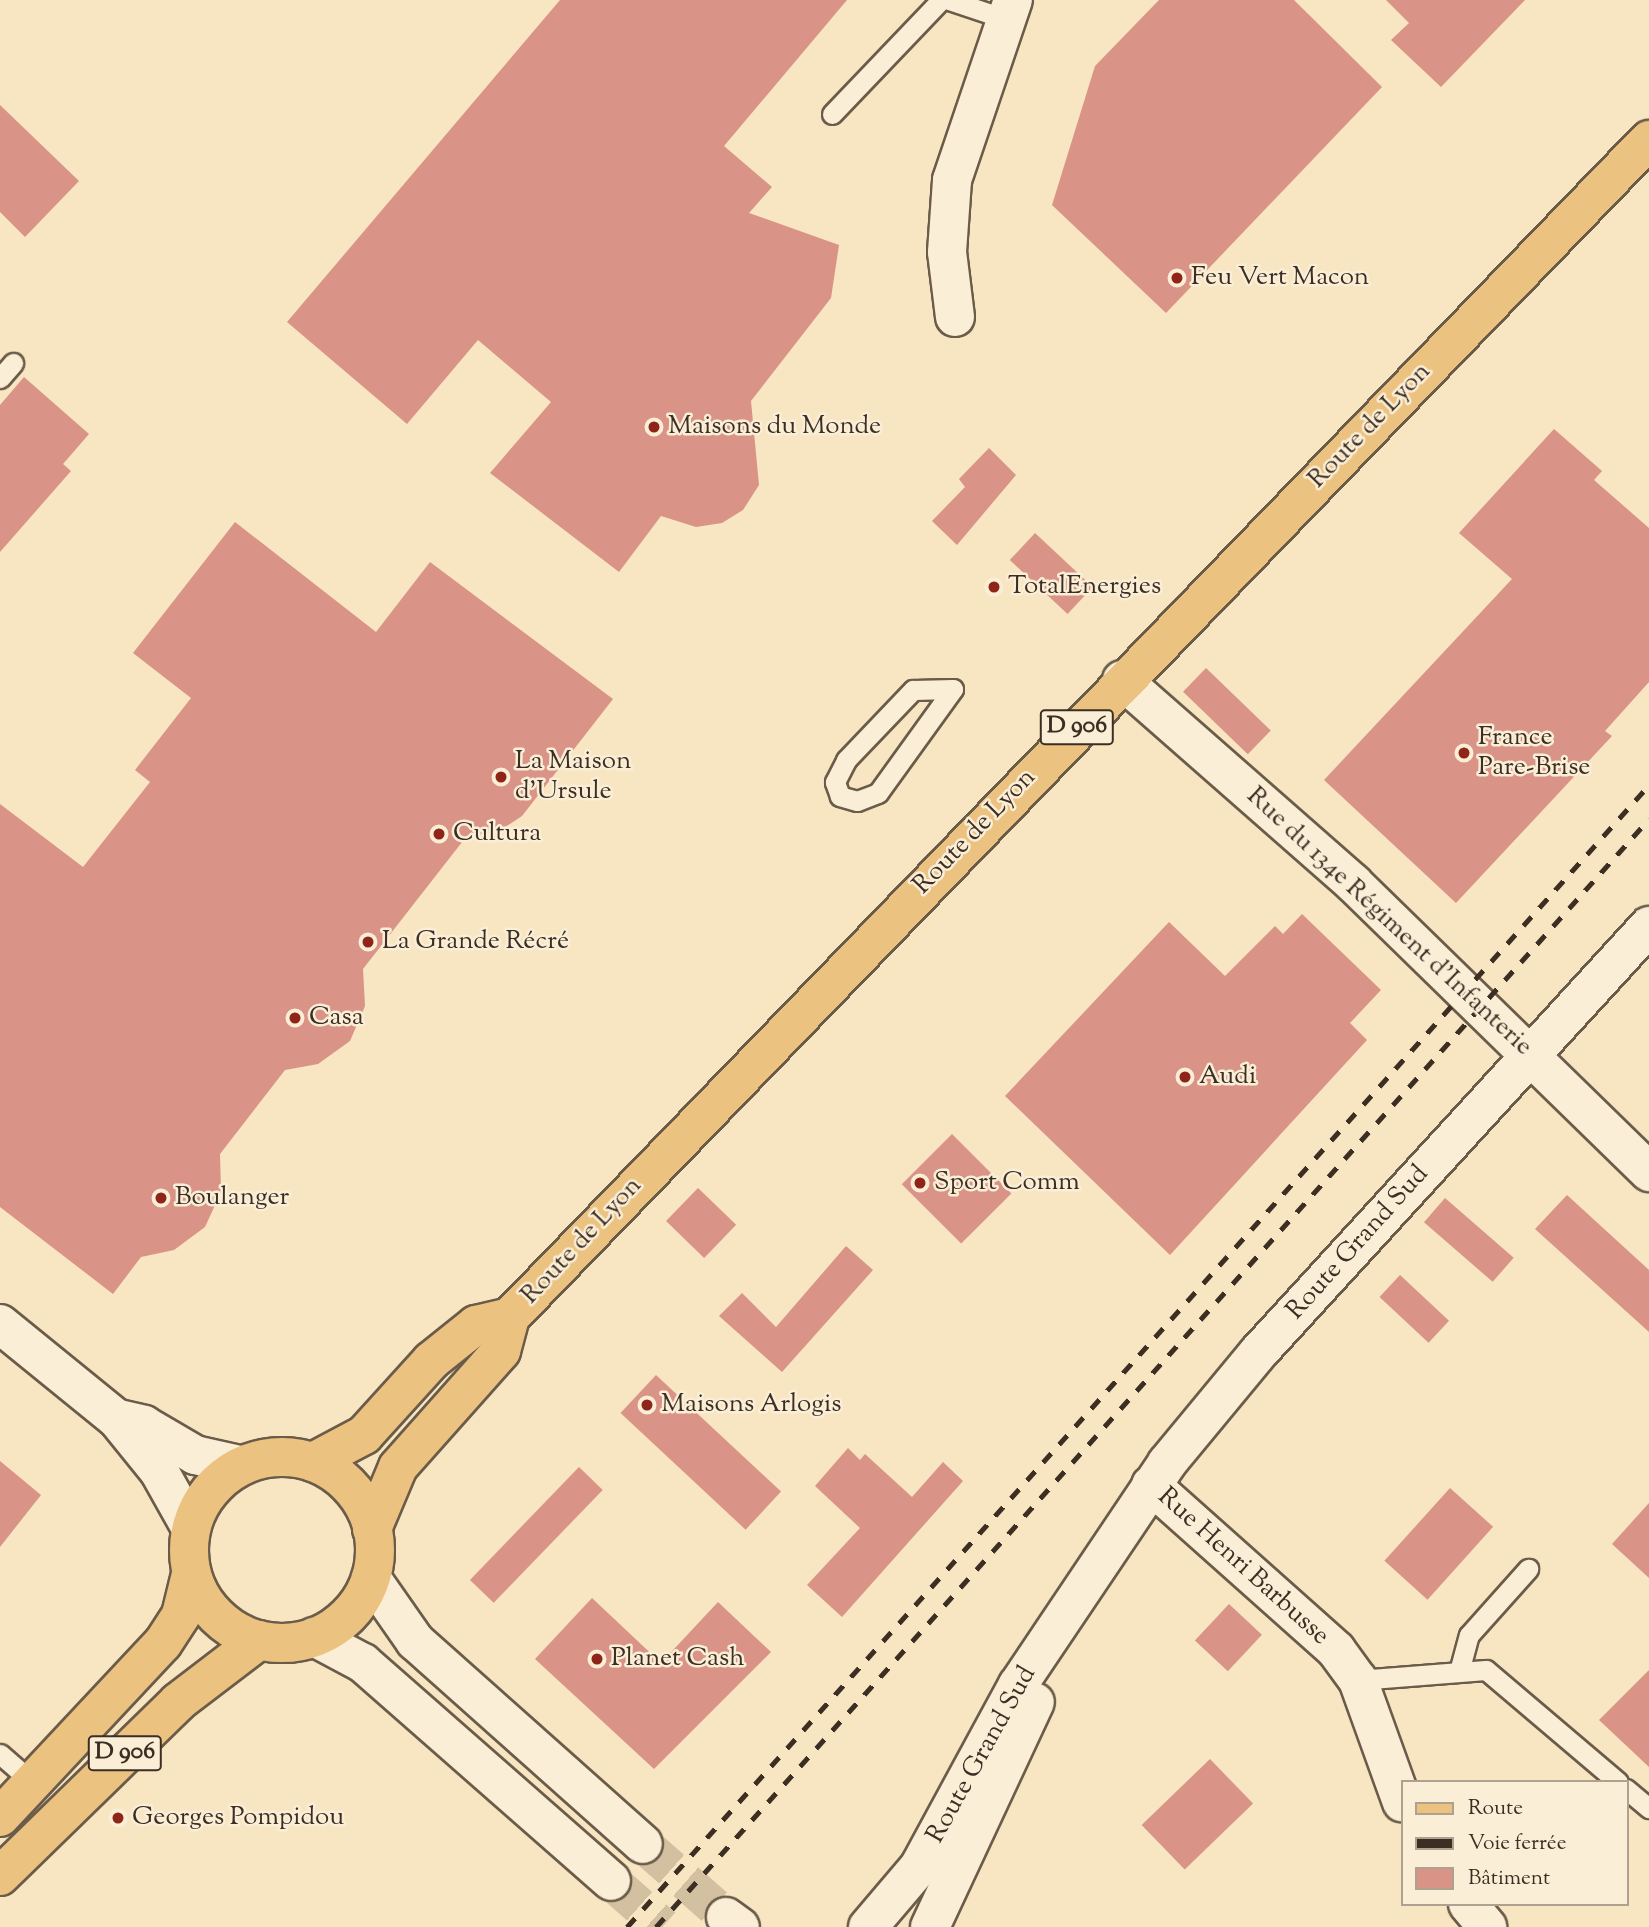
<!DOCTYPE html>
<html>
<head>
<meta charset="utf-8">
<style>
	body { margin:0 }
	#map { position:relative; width:1649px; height:1927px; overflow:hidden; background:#f8e5c1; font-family:"Sorts Mill Goudy",serif }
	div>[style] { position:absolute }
	.building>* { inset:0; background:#d99387; transform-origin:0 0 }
	.secondary-tunnel>* { height:38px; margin-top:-19px; transform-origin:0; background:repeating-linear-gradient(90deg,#d2c0a1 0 38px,transparent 0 57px) }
	.roads { filter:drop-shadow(2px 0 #6b5c4a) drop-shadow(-2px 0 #6b5c4a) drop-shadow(0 2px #6b5c4a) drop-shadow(0 -2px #6b5c4a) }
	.service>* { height:19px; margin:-9.5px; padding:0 9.5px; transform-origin:9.5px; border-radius:9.5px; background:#faeed7 }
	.minor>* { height:38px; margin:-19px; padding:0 19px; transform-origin:19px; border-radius:19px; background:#faeed7 }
	.secondary>* { height:38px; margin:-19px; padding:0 19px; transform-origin:19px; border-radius:19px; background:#faeed7 }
	.primary>* { height:38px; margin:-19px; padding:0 19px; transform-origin:19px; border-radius:19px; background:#ecc280 }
	.primary>.ring { margin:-19px; padding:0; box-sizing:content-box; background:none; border:38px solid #ecc280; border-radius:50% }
	.rail>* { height:5px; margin-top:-2.5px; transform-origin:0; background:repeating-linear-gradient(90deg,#3c2e23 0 12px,transparent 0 24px) }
	.dots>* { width:19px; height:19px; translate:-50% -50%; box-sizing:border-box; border:4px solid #faeed7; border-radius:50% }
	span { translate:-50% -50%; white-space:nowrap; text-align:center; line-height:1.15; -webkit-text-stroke:5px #faeed7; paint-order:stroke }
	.shield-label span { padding:2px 5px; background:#faeed7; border:2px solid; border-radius:5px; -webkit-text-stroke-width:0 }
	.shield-label { font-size:24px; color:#3c2e23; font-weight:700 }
	.poi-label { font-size:26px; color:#3c2e23 }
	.left { translate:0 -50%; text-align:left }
	.street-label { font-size:26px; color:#3c2e23 }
	.legend { position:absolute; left:1401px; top:1780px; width:228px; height:126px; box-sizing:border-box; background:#faeed7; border:2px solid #aea18f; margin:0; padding:9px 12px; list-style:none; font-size:21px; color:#3c2e23 }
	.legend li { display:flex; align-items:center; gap:14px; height:35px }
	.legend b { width:35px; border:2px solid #aea18f }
</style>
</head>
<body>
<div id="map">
	<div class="building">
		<div style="clip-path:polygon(560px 0,847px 0,724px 146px,772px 187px,749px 213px,839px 245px,831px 298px,751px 401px,759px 485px,743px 510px,722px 523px,696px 527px,661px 516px,619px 572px,490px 473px,551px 402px,478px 340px,407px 424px,287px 322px)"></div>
		<div style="clip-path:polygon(1159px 0,1294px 0,1382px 87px,1166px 313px,1052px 205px,1095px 66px)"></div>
		<div style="clip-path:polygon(1386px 0,1525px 0,1441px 87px,1391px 40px,1409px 23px)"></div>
		<div style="clip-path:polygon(0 105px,79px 181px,25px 237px,0 212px)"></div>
		<div style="clip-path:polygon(24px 377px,89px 434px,63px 464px,71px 471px,0 552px,0 405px)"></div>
		<div style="clip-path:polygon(1554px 429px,1602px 471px,1594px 480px,1649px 528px,1649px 682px,1605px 731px,1612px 736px,1456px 903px,1324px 780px,1512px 579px,1459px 533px)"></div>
		<div style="clip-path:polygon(989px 448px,1016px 475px,957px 545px,932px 521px,965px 487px,959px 479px)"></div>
		<div style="clip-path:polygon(235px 522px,376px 632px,430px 562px,613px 699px,522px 816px,499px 831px,466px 837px,363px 969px,365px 1006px,350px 1041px,318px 1064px,285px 1070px,220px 1154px,221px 1192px,205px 1227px,174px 1250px,141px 1257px,113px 1294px,0 1207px,0 804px,83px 867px,150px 782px,135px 770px,191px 698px,133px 653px)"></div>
		<div style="left:1035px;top:533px;width:79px;height:37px;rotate:43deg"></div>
		<div style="left:1206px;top:668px;width:90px;height:33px;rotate:44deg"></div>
		<div style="clip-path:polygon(1302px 914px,1381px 990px,1350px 1023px,1367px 1040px,1170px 1255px,1005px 1096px,1169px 922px,1225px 976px,1275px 926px,1283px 934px)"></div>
		<div style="left:952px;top:1134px;width:84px;height:71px;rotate:45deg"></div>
		<div style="left:698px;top:1188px;width:53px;height:46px;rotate:44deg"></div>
		<div style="clip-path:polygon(1567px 1195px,1649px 1270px,1649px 1332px,1535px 1229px)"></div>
		<div style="left:1445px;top:1198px;width:91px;height:32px;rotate:41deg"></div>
		<div style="clip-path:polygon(846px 1246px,873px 1270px,782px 1372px,719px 1316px,742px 1293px,776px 1327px)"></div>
		<div style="left:1400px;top:1275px;width:67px;height:30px;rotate:43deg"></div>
		<div style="left:656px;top:1375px;width:171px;height:52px;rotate:43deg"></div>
		<div style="clip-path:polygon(848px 1448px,860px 1460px,865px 1454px,912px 1497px,943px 1462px,963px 1481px,842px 1617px,807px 1585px,860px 1528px,815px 1486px)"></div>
		<div style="clip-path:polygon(0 1461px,41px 1495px,0 1547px)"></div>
		<div style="left:579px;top:1467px;width:33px;height:157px;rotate:44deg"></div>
		<div style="left:1450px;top:1488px;width:58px;height:98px;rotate:42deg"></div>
		<div style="clip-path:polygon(1649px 1503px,1649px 1578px,1612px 1544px)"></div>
		<div style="clip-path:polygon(592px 1598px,661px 1663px,718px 1602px,771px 1652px,654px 1769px,535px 1659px)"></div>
		<div style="left:1229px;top:1604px;width:45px;height:50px;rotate:43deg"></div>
		<div style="clip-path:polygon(1649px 1670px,1649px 1767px,1599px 1720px)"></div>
		<div style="left:1210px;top:1759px;width:62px;height:95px;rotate:46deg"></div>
	</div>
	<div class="secondary-tunnel">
		<div style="left:643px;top:1844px;width:111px;rotate:41.3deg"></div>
		<div style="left:611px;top:1881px;width:69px;rotate:41.5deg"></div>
	</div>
	<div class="roads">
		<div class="service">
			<div style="left:949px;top:0;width:60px;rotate:18.4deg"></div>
			<div style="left:832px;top:114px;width:158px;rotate:-46.3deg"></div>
			<div style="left:0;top:378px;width:20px;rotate:-49deg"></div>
			<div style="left:953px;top:689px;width:128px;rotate:125.8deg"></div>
			<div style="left:878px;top:793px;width:22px;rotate:159deg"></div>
			<div style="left:857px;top:801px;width:18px;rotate:-164deg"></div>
			<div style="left:840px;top:796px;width:15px;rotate:-110deg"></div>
			<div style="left:835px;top:782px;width:25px;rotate:-63deg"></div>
			<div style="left:846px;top:760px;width:97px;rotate:-46.3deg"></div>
			<div style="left:913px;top:690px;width:40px;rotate:-1.4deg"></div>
			<div style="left:1460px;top:1668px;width:34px;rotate:-75deg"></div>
			<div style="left:1469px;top:1635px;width:89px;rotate:-48.2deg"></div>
			<div style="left:1358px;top:1680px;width:128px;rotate:-4.5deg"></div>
			<div style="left:1486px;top:1670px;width:173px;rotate:40.3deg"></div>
			<div style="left:0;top:1754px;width:41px;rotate:41.1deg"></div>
			<div style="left:1626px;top:1789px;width:30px;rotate:40deg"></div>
		</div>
		<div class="minor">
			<div style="left:955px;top:317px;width:65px;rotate:-97deg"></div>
			<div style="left:947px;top:252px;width:72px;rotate:-86deg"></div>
			<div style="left:952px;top:180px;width:190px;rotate:-71.3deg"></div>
			<div style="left:1122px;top:680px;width:308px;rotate:41.3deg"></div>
			<div style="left:1353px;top:883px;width:414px;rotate:44.3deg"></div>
			<div style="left:0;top:1324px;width:151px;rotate:39.1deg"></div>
			<div style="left:117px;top:1419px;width:67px;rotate:51.1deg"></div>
			<div style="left:159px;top:1471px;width:65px;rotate:60.7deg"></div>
			<div style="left:119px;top:1419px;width:26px;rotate:13deg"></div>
			<div style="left:144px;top:1425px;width:59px;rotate:30.5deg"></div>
			<div style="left:195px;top:1455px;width:46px;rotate:12.5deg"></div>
			<div style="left:1151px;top:1485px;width:248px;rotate:41.7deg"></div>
			<div style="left:1336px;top:1650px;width:37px;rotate:54deg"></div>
			<div style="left:1358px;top:1680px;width:130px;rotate:70.2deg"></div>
			<div style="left:1468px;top:1904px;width:30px;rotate:50deg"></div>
		</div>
		<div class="secondary">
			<div style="left:371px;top:1578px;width:77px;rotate:55.1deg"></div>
			<div style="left:415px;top:1641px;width:305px;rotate:41.7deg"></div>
			<div style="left:314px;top:1637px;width:55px;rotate:28deg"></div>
			<div style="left:363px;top:1663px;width:330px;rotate:41.3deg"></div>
			<div style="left:726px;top:1917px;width:17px;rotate:36deg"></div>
			<div style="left:868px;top:1927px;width:79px;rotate:-49.6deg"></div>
			<div style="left:919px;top:1867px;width:207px;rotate:-61.5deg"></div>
			<div style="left:1018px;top:1685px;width:267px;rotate:-56.1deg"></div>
			<div style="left:1167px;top:1463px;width:143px;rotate:-50.4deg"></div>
			<div style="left:1258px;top:1353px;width:579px;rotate:-47.52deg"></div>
			<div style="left:930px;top:1927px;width:248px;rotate:-65deg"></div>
		</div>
		<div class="primary">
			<div class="ring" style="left:189px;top:1457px;width:148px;height:148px"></div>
			<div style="left:313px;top:1462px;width:58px;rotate:-27.9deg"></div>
			<div style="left:364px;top:1435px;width:100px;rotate:-47.8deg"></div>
			<div style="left:431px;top:1361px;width:58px;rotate:-38.7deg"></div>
			<div style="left:476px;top:1325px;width:35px;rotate:-13deg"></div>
			<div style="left:372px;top:1529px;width:67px;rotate:-67.2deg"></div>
			<div style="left:398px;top:1467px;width:155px;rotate:-48.4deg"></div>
			<div style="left:501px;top:1351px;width:35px;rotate:-75deg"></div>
			<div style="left:510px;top:1317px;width:1638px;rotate:-45.94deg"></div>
			<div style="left:0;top:1817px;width:238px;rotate:-46.9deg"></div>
			<div style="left:163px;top:1643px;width:33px;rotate:-57deg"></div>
			<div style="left:181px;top:1615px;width:42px;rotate:-76.3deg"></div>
			<div style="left:0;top:1876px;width:249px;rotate:-44.3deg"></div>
			<div style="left:178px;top:1702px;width:102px;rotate:-37.4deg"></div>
		</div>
	</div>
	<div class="rail">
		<div style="left:627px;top:1927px;width:1533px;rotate:-48.17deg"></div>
		<div style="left:656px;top:1927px;width:1488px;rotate:-48.13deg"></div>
	</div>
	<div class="dots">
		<div style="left:1177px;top:278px;background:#8f2418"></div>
		<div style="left:654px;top:427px;background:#8f2418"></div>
		<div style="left:994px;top:587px;background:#8f2418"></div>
		<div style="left:1464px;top:753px;background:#8f2418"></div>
		<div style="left:501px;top:777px;background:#8f2418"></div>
		<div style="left:439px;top:834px;background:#8f2418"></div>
		<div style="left:368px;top:942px;background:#8f2418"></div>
		<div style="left:295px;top:1018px;background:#8f2418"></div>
		<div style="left:1185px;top:1077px;background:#8f2418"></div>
		<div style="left:920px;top:1183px;background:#8f2418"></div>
		<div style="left:161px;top:1198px;background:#8f2418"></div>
		<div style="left:647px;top:1405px;background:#8f2418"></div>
		<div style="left:597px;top:1659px;background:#8f2418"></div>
		<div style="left:118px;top:1818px;background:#8f2418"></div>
	</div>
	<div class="shield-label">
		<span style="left:1077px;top:727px">D 906</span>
		<span style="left:125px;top:1753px">D 906</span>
	</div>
	<div class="poi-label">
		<span class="left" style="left:1191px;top:278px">Feu Vert Macon</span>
		<span class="left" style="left:668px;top:427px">Maisons du Monde</span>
		<span class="left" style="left:1008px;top:587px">TotalEnergies</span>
		<span class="left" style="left:1478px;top:753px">France<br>Pare-Brise</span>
		<span class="left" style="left:515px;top:777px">La Maison<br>d'Ursule</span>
		<span class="left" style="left:453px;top:834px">Cultura</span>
		<span class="left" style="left:382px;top:942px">La Grande Récré</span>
		<span class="left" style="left:309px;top:1018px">Casa</span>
		<span class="left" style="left:1199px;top:1077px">Audi</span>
		<span class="left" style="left:934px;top:1183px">Sport Comm</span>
		<span class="left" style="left:175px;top:1198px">Boulanger</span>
		<span class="left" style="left:661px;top:1405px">Maisons Arlogis</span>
		<span class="left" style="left:611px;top:1659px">Planet Cash</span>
		<span class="left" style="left:132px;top:1818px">Georges Pompidou</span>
	</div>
	<div class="street-label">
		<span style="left:1370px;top:426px;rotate:-46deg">Route de Lyon</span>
		<span style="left:975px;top:832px;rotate:-46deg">Route de Lyon</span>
		<span style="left:1389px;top:922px;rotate:43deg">Rue du 134e Régiment d'Infanterie</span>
		<span style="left:582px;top:1241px;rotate:-47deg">Route de Lyon</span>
		<span style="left:1358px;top:1243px;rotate:-48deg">Route Grand Sud</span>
		<span style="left:1243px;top:1567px;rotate:42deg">Rue Henri Barbusse</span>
		<span style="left:982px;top:1755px;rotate:-61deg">Route Grand Sud</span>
	</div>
	<ul class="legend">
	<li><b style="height:9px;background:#ecc280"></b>Route</li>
	<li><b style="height:9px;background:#3c2e23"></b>Voie ferrée</li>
	<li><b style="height:19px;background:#d99387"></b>Bâtiment</li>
	</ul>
</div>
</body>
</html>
